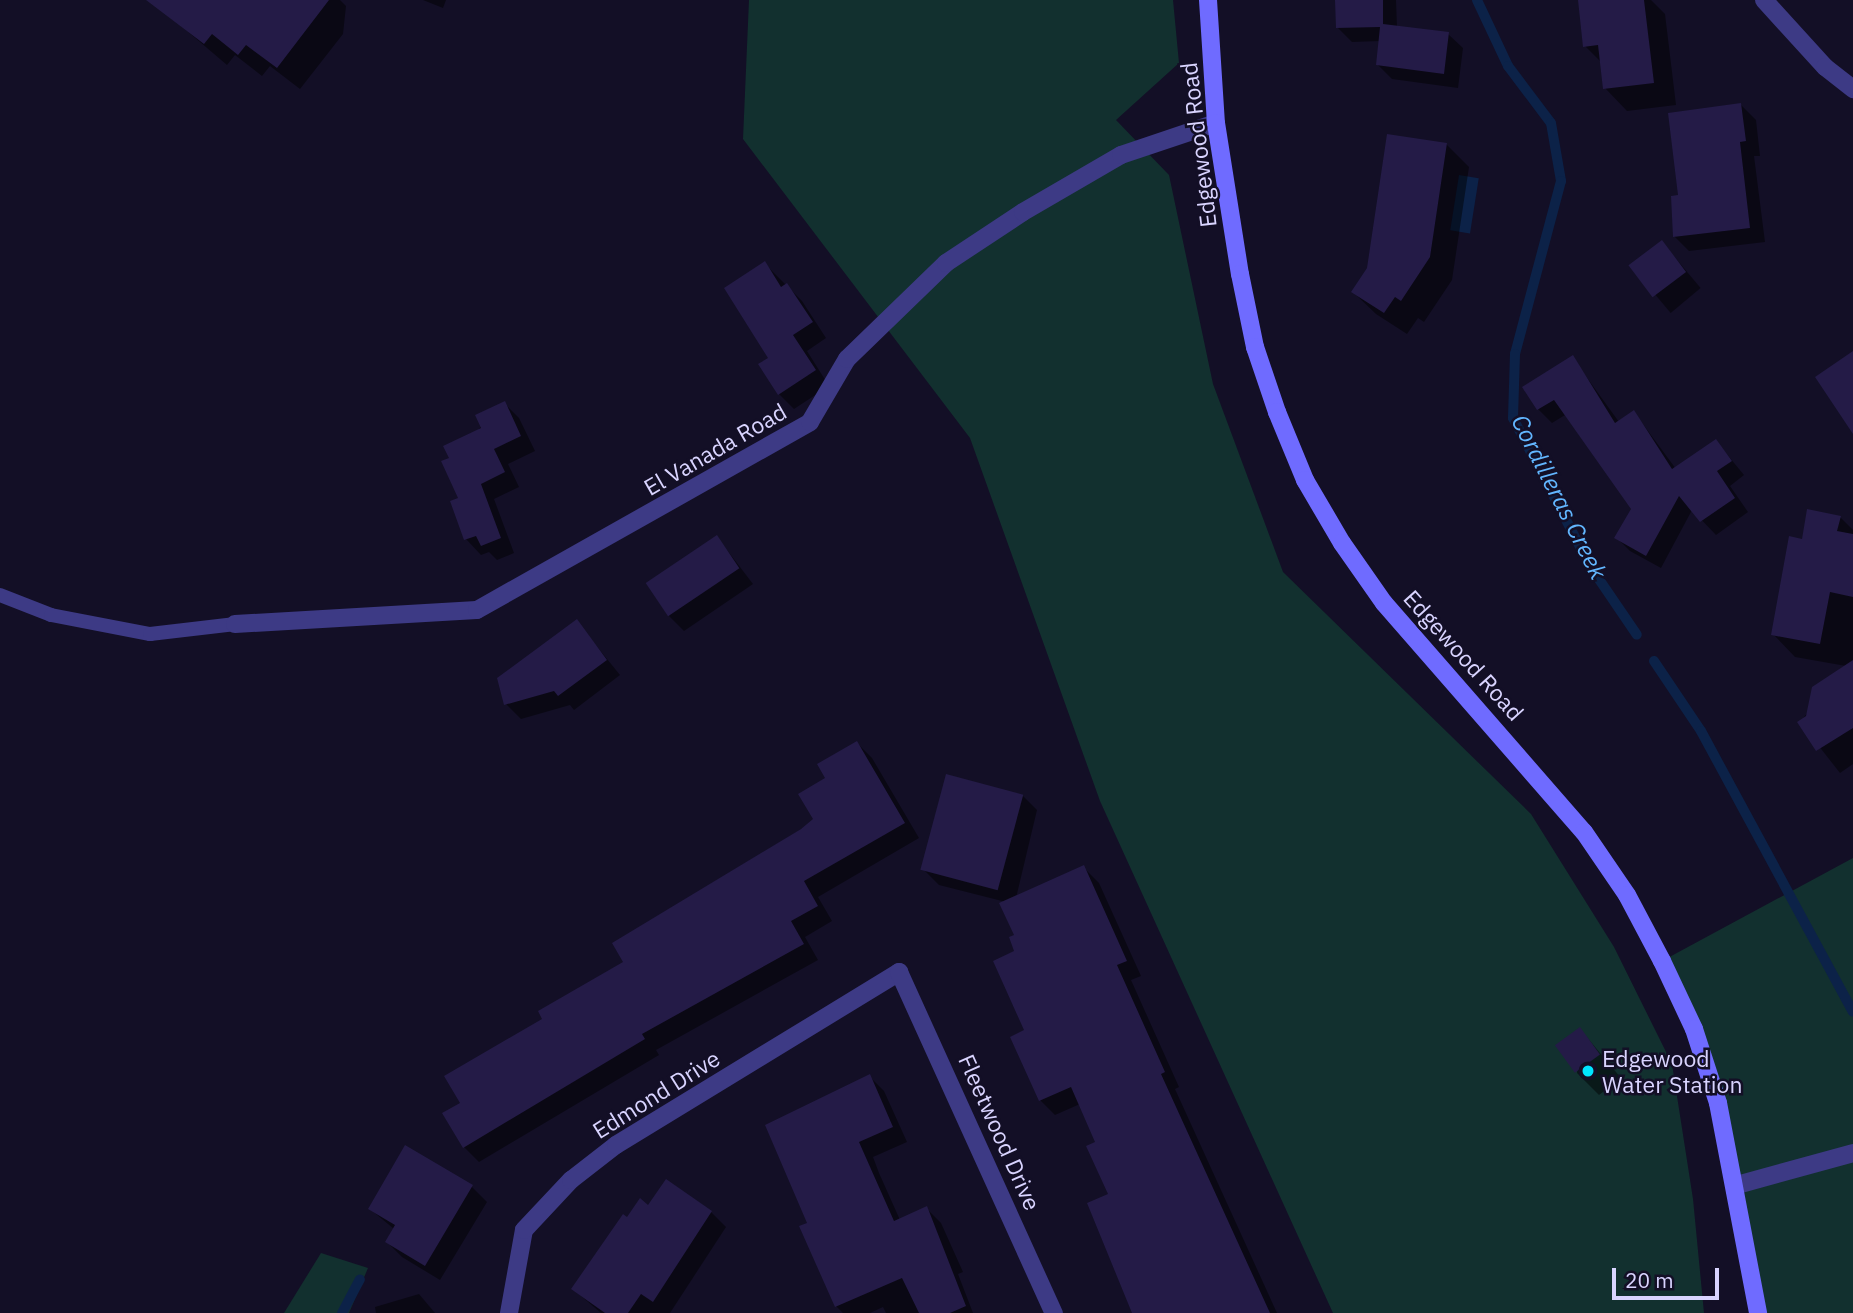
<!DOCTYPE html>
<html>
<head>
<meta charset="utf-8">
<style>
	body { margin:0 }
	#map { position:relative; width:1853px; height:1313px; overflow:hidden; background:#130f26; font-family:"IBM Plex Sans",sans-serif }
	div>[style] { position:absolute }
	.green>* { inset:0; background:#12302f }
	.water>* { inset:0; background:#0c2248; transform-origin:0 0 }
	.shadow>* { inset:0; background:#0007; transform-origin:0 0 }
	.stream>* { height:10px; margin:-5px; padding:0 5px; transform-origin:5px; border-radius:5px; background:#0c2248 }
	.building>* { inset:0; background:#241b47; transform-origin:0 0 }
	.service>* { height:14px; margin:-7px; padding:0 7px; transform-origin:7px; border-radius:7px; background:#3d3a85 }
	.minor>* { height:18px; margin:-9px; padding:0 9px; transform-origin:9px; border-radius:9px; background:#3d3a85 }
	.secondary>* { height:18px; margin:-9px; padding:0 9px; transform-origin:9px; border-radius:9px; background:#6f6bff }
	.dots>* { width:19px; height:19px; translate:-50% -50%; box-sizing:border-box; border:4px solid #130f26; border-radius:50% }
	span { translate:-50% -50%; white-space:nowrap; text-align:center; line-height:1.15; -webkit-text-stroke:5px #130f26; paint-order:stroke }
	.street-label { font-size:23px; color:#d9d4ff }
	.poi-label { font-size:23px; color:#d9d4ff }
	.left { translate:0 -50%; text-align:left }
	.water-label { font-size:24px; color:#62b6ff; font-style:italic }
	.scale { position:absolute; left:1612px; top:1268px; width:107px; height:32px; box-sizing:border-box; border:4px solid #d9d4ff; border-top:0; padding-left:9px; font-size:21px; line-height:24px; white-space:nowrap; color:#d9d4ff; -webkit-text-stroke:5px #130f26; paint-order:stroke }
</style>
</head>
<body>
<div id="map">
	<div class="green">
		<div style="clip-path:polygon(749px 0,1173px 0,1179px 63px,1116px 120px,1169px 175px,1213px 384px,1283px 572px,1531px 814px,1614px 947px,1672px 1064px,1693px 1199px,1704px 1313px,1333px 1313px,1100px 801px,970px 438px,743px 139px)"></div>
		<div style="clip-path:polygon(1853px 858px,1853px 1313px,1758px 1313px,1737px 1185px,1662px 961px)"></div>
		<div style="clip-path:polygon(321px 1253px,368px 1268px,349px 1313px,284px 1313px)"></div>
	</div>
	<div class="water">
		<div style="left:1459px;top:175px;width:20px;height:56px;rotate:9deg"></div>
	</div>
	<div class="shadow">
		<div style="clip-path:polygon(176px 0,340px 0,346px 6px,343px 34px,300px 89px,270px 66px,262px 76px,235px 55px,227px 65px,166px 13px)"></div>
		<div style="clip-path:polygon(423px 0,446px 0,443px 8px)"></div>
		<div style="clip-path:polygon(1337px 0,1396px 0,1397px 27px,1448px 34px,1463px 48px,1458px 88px,1392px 79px,1378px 65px,1380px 41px,1352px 42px,1337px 27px)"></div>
		<div style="clip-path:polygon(1579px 0,1651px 0,1665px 14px,1676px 105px,1627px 111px,1605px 88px,1602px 63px,1585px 46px)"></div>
		<div style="clip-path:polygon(1741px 105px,1756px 120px,1760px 156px,1754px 156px,1765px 242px,1689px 251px,1674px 236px,1680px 197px)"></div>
		<div style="clip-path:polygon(1446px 144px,1469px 167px,1452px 280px,1424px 322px,1418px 318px,1407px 334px,1376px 314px,1353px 292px)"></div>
		<div style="left:1662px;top:242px;width:60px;height:39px;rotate:50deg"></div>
		<div style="clip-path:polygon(765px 264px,802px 301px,826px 338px,807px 351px,829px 386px,794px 409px,779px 394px,770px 358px)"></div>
		<div style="clip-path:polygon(1572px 357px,1619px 422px,1634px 412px,1676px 469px,1716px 441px,1744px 475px,1730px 486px,1748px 512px,1716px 535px,1692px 510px,1661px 568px,1630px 551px,1616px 537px,1633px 509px,1565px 415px,1552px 423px,1538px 409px)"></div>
		<div style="clip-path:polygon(504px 403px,519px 418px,535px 451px,508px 464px,519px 487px,494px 499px,514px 553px,497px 560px,489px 552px,481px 555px,466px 539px,452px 502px,461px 499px,451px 458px)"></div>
		<div style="clip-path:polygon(1840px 517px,1853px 530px,1853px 764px,1840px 773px,1800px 722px,1846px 666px,1795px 657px,1773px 634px,1803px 541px)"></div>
		<div style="clip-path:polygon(717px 537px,753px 584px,684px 631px,669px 616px)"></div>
		<div style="clip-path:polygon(577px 622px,620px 675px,574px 710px,570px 705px,521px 719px,506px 704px)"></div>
		<div style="clip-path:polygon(857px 743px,872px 758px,919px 838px,818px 897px,832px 921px,805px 937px,818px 960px,656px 1050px,659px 1055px,479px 1162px,464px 1147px,462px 1104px,545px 1019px,625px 962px,614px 943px,816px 820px,828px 778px)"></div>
		<div style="clip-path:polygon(1022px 795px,1037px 810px,1016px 898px,1084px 868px,1099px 883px,1141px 976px,1131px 980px,1179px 1087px,1175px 1089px,1277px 1313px,1134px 1313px,1097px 1143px,1080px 1104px,1055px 1115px,1040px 1100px,1026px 1031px,1016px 936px,1006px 902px,939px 885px,924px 870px)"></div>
		<div style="clip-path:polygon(1580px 1029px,1621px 1078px,1599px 1095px,1577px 1073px)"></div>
		<div style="clip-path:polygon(869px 1076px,884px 1091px,907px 1142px,873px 1157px,879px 1173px,900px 1220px,926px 1208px,941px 1223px,963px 1272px,958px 1274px,973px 1313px,886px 1313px,883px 1307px,870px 1313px,843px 1313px,836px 1306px,809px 1223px)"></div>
		<div style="clip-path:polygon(472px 1187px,487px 1202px,440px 1280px,402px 1257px,387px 1242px,394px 1229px,370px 1209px)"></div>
		<div style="clip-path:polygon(649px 1207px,711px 1212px,726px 1227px,670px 1313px,601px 1313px,573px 1289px,627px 1219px)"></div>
		<div style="clip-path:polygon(419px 1294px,435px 1313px,376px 1313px,375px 1307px)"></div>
	</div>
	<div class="stream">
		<div style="left:1477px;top:0;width:73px;rotate:64.8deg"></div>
		<div style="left:1508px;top:66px;width:71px;rotate:53deg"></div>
		<div style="left:1551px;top:123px;width:59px;rotate:80.2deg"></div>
		<div style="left:1561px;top:181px;width:179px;rotate:104.9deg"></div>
		<div style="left:1515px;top:354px;width:64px;rotate:91.8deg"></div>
		<div style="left:1513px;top:418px;width:167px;rotate:62.5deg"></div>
		<div style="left:1590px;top:566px;width:83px;rotate:55.7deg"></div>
		<div style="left:1654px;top:661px;width:84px;rotate:56.1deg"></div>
		<div style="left:1701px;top:731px;width:319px;rotate:61.6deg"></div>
		<div style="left:342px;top:1313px;width:38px;rotate:-62deg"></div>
	</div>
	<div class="building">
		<div style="clip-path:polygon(146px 0,329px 0,277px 68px,246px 45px,238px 55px,212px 34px,204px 44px)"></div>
		<div style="clip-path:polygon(1335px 0,1383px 0,1383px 24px,1449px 32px,1444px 74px,1376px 65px,1380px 27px,1336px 28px)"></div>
		<div style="clip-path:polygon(1578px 0,1644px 0,1654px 83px,1603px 89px,1598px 45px,1583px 47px)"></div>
		<div style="clip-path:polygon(1741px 103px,1746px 141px,1740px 142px,1750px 228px,1673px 237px,1671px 196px,1678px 195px,1668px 113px)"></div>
		<div style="clip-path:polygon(1387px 134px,1447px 143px,1430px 257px,1401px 301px,1395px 297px,1384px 313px,1351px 292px,1367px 268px)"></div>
		<div style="left:1662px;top:240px;width:40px;height:42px;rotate:53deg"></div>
		<div style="clip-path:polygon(765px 261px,781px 287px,787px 283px,813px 322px,793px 335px,816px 370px,778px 395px,758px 364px,768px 358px,724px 288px)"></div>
		<div style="clip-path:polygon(1853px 351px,1853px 434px,1815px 377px)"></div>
		<div style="clip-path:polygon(1573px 355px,1615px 423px,1634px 410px,1672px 469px,1716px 439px,1732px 461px,1717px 471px,1735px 498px,1700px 522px,1679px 496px,1646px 556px,1614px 538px,1631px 509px,1554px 400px,1537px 410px,1522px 387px)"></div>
		<div style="clip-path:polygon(505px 401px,521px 436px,494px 449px,505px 472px,481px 484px,501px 538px,481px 546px,476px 536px,464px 540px,450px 501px,458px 498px,441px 461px,449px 458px,443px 446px,481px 428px,475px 415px)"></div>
		<div style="clip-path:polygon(1807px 509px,1841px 516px,1837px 531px,1853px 534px,1853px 597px,1830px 592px,1820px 644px,1771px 635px,1789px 536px,1802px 539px)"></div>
		<div style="left:717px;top:535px;width:40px;height:86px;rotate:56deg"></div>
		<div style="clip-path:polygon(577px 619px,607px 660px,558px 696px,554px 691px,504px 705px,497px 678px)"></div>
		<div style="clip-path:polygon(1853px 660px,1853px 728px,1816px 751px,1797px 722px,1806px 716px,1812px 687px)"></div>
		<div style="clip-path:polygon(857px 741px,905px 823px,804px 881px,818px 906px,791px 921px,804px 944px,642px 1034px,645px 1039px,463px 1148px,442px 1113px,460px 1103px,444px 1076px,542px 1019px,538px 1011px,623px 962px,612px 943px,801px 829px,813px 819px,798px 794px,825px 778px,817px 764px)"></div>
		<div style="left:946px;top:774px;width:80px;height:99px;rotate:15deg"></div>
		<div style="clip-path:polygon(1084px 865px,1127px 961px,1117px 965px,1165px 1072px,1161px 1074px,1270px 1313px,1132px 1313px,1087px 1203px,1108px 1194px,1086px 1146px,1095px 1142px,1071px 1087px,1039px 1101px,1010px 1037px,1024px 1030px,993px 961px,1014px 951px,1009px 937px,1014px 935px,999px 903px)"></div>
		<div style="left:1580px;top:1027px;width:34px;height:31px;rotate:54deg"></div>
		<div style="clip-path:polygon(870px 1074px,893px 1127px,859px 1142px,894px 1221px,927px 1206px,966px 1306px,950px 1313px,919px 1313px,902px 1278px,835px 1307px,799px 1226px,807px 1223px,765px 1125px)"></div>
		<div style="clip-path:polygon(405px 1145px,473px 1185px,425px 1266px,385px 1242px,395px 1225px,368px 1209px)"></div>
		<div style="clip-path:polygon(666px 1179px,712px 1211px,653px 1302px,641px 1294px,628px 1313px,605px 1313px,571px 1289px,623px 1214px,627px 1217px,640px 1198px,648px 1205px)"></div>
	</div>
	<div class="service">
		<div style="left:0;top:595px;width:55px;rotate:21.4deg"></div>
		<div style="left:51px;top:615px;width:101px;rotate:10.9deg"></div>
		<div style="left:150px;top:634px;width:86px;rotate:-6.7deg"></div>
	</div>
	<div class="minor">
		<div style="left:1764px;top:0;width:91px;rotate:47.7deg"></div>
		<div style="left:1825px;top:67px;width:36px;rotate:38deg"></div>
		<div style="left:235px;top:624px;width:242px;rotate:-3.3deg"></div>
		<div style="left:477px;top:610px;width:382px;rotate:-29.4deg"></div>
		<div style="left:810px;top:422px;width:73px;rotate:-59.6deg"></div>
		<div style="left:847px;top:359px;width:138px;rotate:-44.1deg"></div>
		<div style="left:946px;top:263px;width:92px;rotate:-33.5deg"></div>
		<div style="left:1023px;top:212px;width:113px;rotate:-30.2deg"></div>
		<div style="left:1121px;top:155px;width:100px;rotate:-18.6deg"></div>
		<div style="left:1737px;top:1185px;width:120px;rotate:-15.4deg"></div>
		<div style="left:509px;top:1313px;width:84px;rotate:-79.8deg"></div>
		<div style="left:524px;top:1230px;width:69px;rotate:-46.8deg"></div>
		<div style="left:571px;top:1180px;width:57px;rotate:-37.9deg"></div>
		<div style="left:616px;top:1145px;width:332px;rotate:-31.4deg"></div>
		<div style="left:899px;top:972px;width:375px;rotate:65.6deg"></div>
	</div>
	<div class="secondary">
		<div style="left:1208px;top:0;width:123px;rotate:86.3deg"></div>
		<div style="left:1216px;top:123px;width:153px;rotate:81deg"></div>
		<div style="left:1240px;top:274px;width:75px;rotate:78.4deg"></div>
		<div style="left:1255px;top:347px;width:69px;rotate:71.3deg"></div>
		<div style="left:1277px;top:412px;width:74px;rotate:67.6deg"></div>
		<div style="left:1305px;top:480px;width:73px;rotate:59.6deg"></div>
		<div style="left:1342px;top:543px;width:73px;rotate:55deg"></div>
		<div style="left:1384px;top:603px;width:304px;rotate:48.9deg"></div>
		<div style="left:1584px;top:832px;width:76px;rotate:55.7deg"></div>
		<div style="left:1627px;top:895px;width:75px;rotate:62.1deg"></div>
		<div style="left:1662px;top:961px;width:75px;rotate:64.8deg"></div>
		<div style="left:1694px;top:1029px;width:78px;rotate:72deg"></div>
		<div style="left:1718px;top:1103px;width:214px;rotate:79.2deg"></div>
	</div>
	<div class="dots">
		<div style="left:1588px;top:1071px;background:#00e5ff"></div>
	</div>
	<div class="street-label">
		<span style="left:1198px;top:145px;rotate:-97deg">Edgewood Road</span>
		<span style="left:715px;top:449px;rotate:-30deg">El Vanada Road</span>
		<span style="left:1464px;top:655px;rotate:48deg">Edgewood Road</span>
		<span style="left:656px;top:1094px;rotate:-32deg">Edmond Drive</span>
		<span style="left:1000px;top:1132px;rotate:66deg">Fleetwood Drive</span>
	</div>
	<div class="poi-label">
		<span class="left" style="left:1602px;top:1071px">Edgewood<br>Water Station</span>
	</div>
	<div class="water-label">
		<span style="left:1559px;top:497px;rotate:63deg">Cordilleras Creek</span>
	</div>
	<div class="scale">20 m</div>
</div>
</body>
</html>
